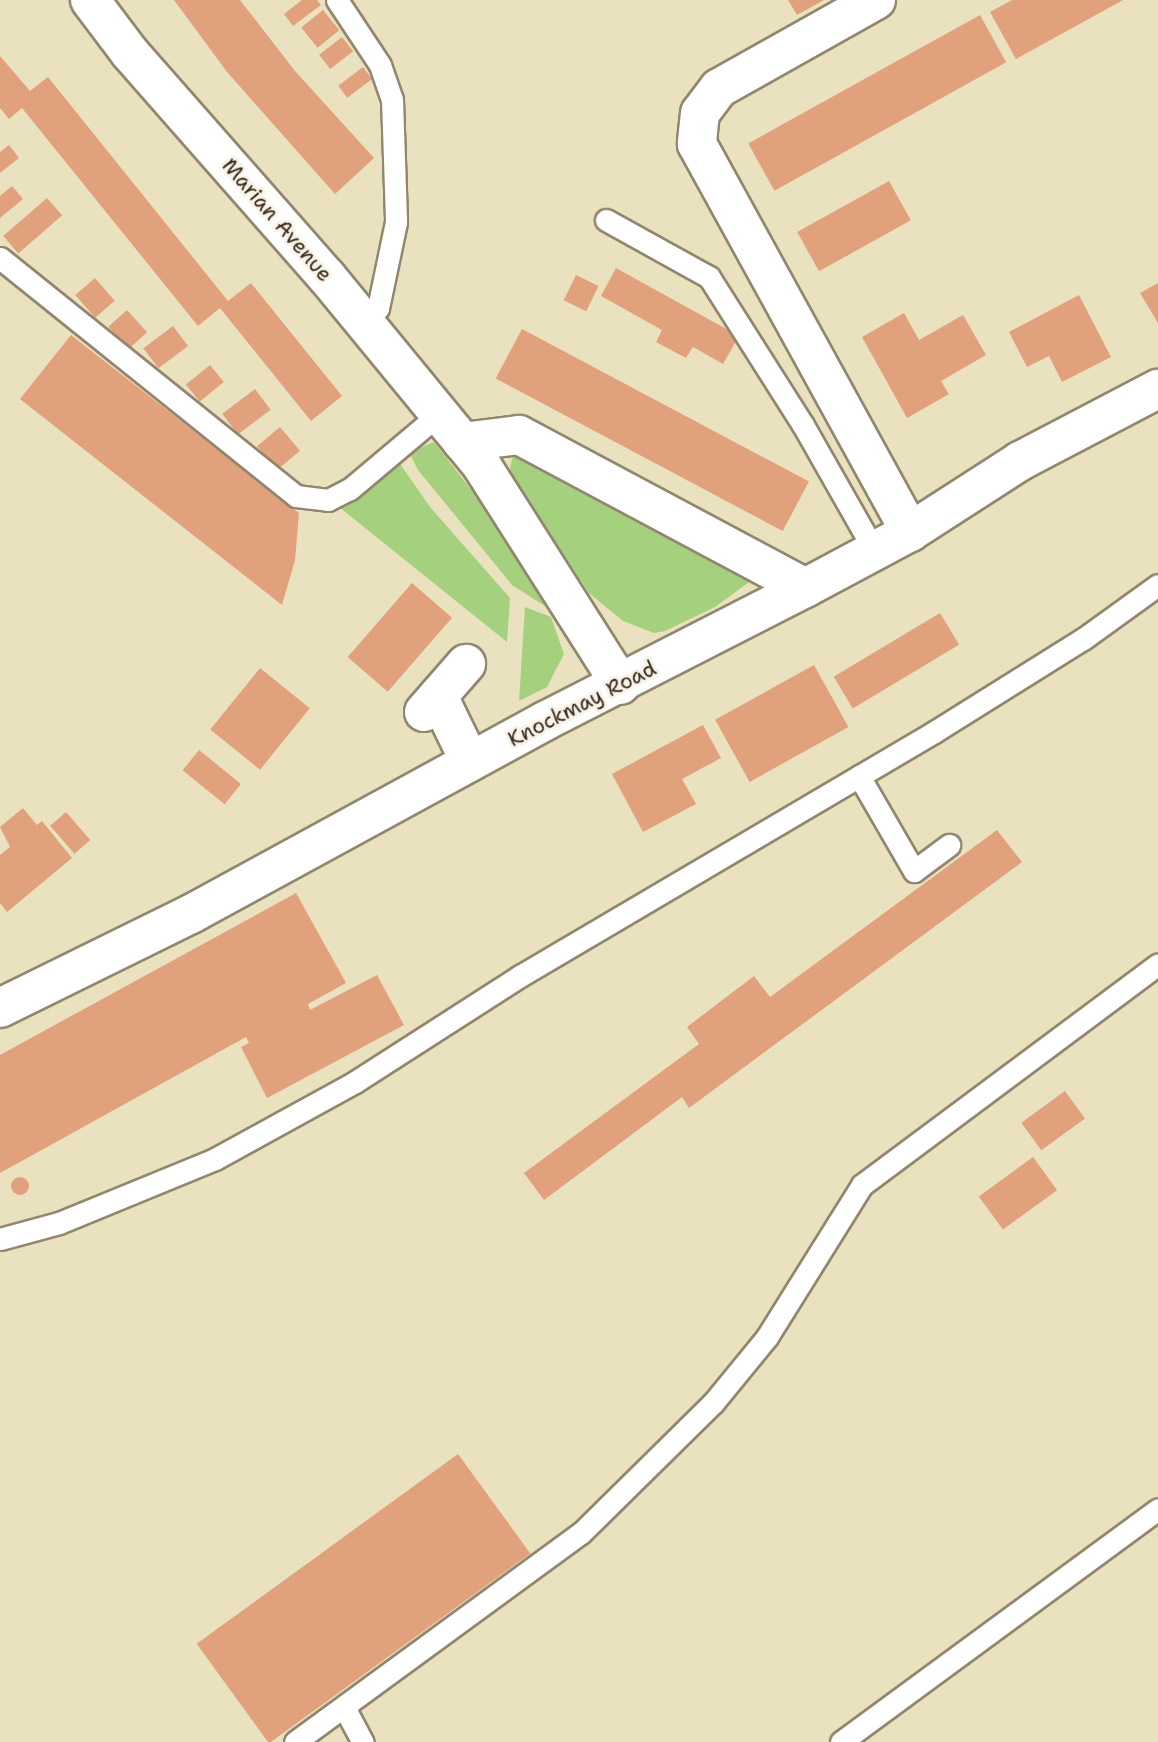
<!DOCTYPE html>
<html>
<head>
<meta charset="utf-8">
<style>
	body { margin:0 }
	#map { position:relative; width:1158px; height:1742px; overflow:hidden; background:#eae1be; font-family:"Shantell Sans",sans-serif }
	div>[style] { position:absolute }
	.green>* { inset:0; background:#a5d17e }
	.building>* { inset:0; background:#e1a17d; transform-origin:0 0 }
	.round { border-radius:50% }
	.roads { filter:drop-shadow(2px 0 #92866e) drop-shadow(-2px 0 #92866e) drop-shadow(0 2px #92866e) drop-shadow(0 -2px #92866e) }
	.lane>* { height:21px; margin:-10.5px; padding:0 10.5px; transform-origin:10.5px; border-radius:10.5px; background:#fff }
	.street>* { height:38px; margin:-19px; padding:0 19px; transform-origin:19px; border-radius:19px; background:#fff }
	span { translate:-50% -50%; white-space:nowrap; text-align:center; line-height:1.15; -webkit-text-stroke:6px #f7f3e8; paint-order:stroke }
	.street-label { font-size:21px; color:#3b2a1e }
</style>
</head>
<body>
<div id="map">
	<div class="green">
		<div style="clip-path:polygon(434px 442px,512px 542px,539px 583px,545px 606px,512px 585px,418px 470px,409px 452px)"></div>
		<div style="clip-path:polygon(513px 454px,749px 571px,755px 578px,715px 607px,665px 631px,654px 633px,623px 621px,589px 593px,516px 483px,510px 470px)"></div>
		<div style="clip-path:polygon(396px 458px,430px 507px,510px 598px,507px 642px,339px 507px)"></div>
		<div style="clip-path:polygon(525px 607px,551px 617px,564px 654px,547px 687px,519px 701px)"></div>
	</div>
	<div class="building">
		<div style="clip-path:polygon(174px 0,240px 0,295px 71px,374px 158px,335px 194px,227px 72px)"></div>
		<div style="clip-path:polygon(302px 0,317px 0,321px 5px,293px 26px,284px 14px)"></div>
		<div style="clip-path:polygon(788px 0,824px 0,797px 15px)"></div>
		<div style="clip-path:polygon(1012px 0,1123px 0,1016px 59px,990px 12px)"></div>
		<div style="left:323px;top:10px;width:26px;height:28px;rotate:51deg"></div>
		<div style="left:980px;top:15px;width:54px;height:265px;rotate:61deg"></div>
		<div style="left:342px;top:37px;width:18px;height:29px;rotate:52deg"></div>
		<div style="clip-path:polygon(0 56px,30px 91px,48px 77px,228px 301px,251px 283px,342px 396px,311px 421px,220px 308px,198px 326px,22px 108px,9px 119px,0 108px)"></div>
		<div style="left:363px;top:67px;width:15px;height:31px;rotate:53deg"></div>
		<div style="clip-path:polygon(9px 145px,19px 158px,0 173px,0 152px)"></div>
		<div style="left:889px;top:181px;width:45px;height:105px;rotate:61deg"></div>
		<div style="clip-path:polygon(12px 186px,23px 199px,0 218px,0 196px)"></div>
		<div style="left:47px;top:198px;width:23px;height:58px;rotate:49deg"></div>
		<div style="clip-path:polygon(616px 268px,739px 336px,723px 364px,693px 347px,686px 358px,656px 342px,662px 330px,601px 296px)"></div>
		<div style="left:576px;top:275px;width:25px;height:28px;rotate:26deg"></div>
		<div style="left:95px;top:278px;width:30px;height:26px;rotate:49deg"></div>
		<div style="clip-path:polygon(1158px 283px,1158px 323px,1140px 293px)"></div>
		<div style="clip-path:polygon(1079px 295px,1111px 357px,1062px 382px,1049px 356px,1027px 367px,1009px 332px)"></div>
		<div style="left:127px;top:310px;width:30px;height:25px;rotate:48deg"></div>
		<div style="clip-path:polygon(904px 313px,919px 340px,963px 315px,986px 355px,941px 381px,949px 394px,907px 418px,862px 337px)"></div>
		<div style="left:173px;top:326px;width:25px;height:37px;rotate:53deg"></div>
		<div style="left:522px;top:329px;width:325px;height:56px;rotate:28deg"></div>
		<div style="clip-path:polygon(71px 335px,299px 513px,295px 560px,282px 605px,20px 399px)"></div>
		<div style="left:210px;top:365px;width:22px;height:31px;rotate:51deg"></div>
		<div style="left:255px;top:389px;width:26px;height:41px;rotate:53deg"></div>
		<div style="left:280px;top:427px;width:31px;height:30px;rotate:50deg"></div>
		<div style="left:412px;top:583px;width:53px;height:98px;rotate:41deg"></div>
		<div style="left:940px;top:613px;width:37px;height:124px;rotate:59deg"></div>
		<div style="left:814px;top:665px;width:71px;height:113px;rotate:61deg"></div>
		<div style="left:260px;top:668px;width:64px;height:79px;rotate:39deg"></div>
		<div style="clip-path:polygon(703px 725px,721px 758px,682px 779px,696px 804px,643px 832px,612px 774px)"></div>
		<div style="left:199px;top:750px;width:54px;height:26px;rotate:39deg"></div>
		<div style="clip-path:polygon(23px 808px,37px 825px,42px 821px,72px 858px,7px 912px,0 903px,0 855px,10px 847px,0 827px)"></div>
		<div style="left:66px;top:812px;width:37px;height:21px;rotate:49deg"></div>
		<div style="clip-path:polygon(997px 830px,1022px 862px,689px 1108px,682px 1097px,544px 1200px,524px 1173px,699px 1044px,687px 1027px,754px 976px,770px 997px)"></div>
		<div style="clip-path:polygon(296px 893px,346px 983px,308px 1004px,310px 1010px,377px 975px,404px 1025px,267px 1098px,241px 1047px,249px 1043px,246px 1037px,0 1173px,0 1055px)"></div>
		<div style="left:1065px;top:1091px;width:34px;height:54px;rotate:54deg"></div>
		<div style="left:1033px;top:1157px;width:41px;height:67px;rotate:54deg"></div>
		<div class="round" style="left:11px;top:1177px;width:18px;height:18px"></div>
		<div style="left:458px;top:1454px;width:123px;height:323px;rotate:54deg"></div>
	</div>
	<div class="roads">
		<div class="lane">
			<div style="left:337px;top:0;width:78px;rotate:56.5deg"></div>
			<div style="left:380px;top:65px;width:36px;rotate:71deg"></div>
			<div style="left:392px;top:99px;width:123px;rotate:88.1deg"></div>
			<div style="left:396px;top:222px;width:88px;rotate:101.8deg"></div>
			<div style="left:378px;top:308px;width:19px;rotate:129deg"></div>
			<div style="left:606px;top:220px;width:118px;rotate:29deg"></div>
			<div style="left:709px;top:277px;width:175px;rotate:57.6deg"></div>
			<div style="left:803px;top:425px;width:144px;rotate:60.4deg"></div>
			<div style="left:0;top:258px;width:380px;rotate:38.8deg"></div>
			<div style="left:296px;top:496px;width:32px;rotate:7deg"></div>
			<div style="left:328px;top:500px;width:25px;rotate:-27deg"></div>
			<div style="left:350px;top:489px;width:116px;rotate:-40.1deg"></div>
			<div style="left:859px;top:776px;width:110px;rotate:59.9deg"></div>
			<div style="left:914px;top:871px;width:44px;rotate:-36.6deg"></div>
			<div style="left:0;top:1239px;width:61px;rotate:-15.2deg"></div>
			<div style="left:59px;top:1223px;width:169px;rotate:-22.3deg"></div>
			<div style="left:215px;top:1159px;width:160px;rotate:-28.8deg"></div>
			<div style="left:355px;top:1082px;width:196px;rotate:-32.7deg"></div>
			<div style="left:520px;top:976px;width:481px;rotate:-30.5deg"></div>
			<div style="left:934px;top:732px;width:176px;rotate:-32deg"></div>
			<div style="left:1083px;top:639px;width:92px;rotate:-35.8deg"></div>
			<div style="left:344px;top:1707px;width:40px;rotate:62deg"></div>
			<div style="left:295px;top:1742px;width:354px;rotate:-36.2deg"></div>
			<div style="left:581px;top:1533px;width:185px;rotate:-44.6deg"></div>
			<div style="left:713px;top:1403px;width:85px;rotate:-50.7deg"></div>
			<div style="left:767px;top:1337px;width:179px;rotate:-58deg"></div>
			<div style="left:862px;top:1185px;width:369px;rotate:-36.7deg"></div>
			<div style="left:841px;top:1742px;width:393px;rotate:-36.3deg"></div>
		</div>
		<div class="street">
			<div style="left:90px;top:0;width:66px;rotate:53deg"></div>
			<div style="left:130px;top:53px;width:298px;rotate:48.7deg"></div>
			<div style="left:327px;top:277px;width:244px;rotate:50.6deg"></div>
			<div style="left:482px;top:466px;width:259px;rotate:57.6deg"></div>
			<div style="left:876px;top:0;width:180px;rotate:150.7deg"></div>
			<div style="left:719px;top:88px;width:31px;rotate:127deg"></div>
			<div style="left:700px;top:113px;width:31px;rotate:96deg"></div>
			<div style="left:697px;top:144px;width:443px;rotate:61.2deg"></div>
			<div style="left:462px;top:442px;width:57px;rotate:-7deg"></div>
			<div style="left:519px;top:435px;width:324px;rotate:28.1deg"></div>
			<div style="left:438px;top:696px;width:73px;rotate:64.1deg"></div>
			<div style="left:424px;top:712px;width:64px;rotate:-48.8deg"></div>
			<div style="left:0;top:1008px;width:213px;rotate:-26.2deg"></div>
			<div style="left:191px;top:914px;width:403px;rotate:-28.6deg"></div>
			<div style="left:545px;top:721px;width:292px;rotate:-27.1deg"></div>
			<div style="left:805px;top:588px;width:119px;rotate:-28.1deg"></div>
			<div style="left:910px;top:532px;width:131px;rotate:-32.8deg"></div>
			<div style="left:1020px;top:461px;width:156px;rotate:-27.6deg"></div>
		</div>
	</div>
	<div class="street-label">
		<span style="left:277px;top:220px;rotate:49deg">Marian Avenue</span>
		<span style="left:582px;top:704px;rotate:-27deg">Knockmay Road</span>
	</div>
</div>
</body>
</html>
